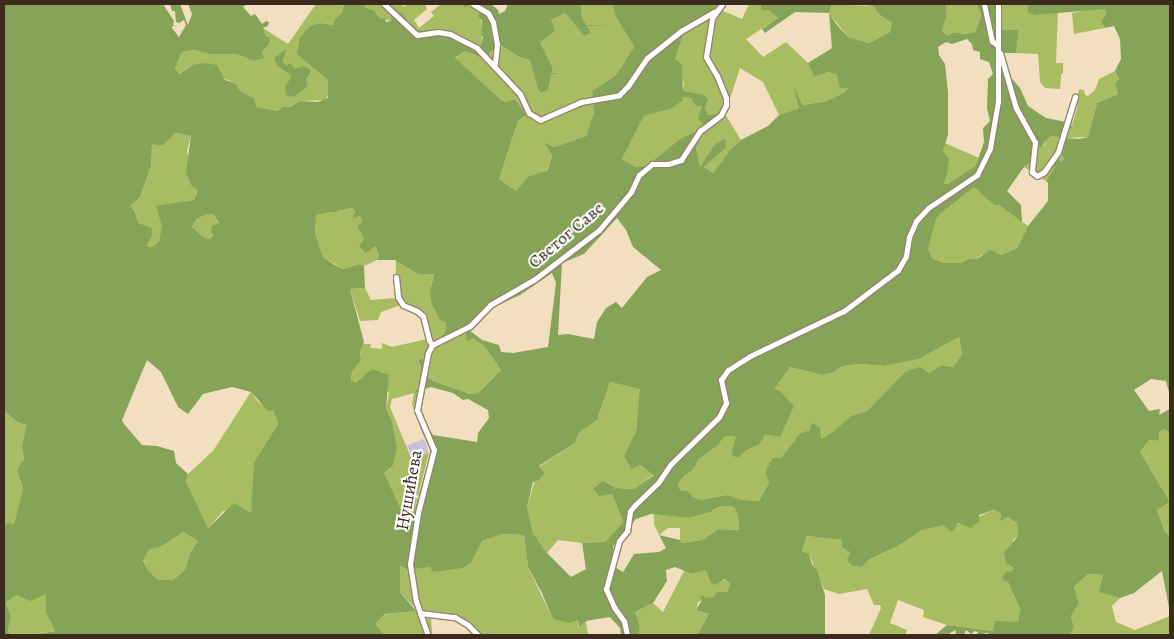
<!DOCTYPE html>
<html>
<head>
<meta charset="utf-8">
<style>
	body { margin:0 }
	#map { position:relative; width:1174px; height:639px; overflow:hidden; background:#f2dfc0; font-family:Alegreya,serif }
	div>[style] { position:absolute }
	.industrial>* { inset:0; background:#c9bfd7; transform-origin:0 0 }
	.green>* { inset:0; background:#a8bc61 }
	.forest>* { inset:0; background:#86a457 }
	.roads { filter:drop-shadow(1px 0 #96846f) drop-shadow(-1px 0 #96846f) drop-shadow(0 1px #96846f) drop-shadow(0 -1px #96846f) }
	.minor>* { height:5px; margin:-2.5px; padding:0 2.5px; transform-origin:2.5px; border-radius:2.5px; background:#fff }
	span { translate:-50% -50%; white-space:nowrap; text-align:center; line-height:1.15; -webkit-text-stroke:4px #fff; paint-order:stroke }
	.street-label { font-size:18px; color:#3b2a1e }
	.frame { position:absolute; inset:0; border:5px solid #3b2a1e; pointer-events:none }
</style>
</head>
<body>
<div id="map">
	<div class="industrial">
		<div style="left:424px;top:439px;width:15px;height:18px;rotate:70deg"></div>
	</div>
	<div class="green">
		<div style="clip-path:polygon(316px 4px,344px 4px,342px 12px,335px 19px,333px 25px,320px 23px,311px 25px,300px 37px,328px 80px,329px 92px,326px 100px,300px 101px,290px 107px,283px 106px,278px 111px,257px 107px,254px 98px,240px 91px,235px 83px,193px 65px,178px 74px,175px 68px,182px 52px,195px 50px,208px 54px,236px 54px,254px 61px,263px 58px,262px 52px,269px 44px,263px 28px,288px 44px)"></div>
		<div style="clip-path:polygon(364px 4px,383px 4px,387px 8px,388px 4px,400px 4px,405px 7px,406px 4px,425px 4px,427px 9px,414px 20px,419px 28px,434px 16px,431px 12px,441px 4px,463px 4px,464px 8px,469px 5px,481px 13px,482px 46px,481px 48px,408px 31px,391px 21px,379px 18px,366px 8px)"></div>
		<div style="clip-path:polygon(581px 4px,612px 4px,615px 15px,634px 47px,616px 75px,592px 91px,594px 112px,586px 136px,554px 147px,546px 144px,552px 156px,546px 172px,528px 176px,516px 191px,499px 179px,518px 121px,525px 116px,515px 99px,506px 102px,501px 100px,455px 59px,465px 51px,484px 59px,499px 44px,519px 57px,530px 60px,538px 90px,541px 93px,548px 90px,553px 68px,540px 42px,551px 20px,565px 13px,584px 36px,591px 33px,582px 17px)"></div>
		<div style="clip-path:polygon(749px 4px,761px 4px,761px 10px,768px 10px,778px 18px,746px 39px,763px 57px,786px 42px,808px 63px,814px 77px,829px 72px,837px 75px,849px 87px,845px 92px,827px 101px,803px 105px,794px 89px,799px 108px,779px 115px,763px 82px,740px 68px,725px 114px,741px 140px,730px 150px,713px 173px,704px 167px,726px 148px,723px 140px,700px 168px,696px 148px,680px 139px,646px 166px,635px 168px,622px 159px,644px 116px,670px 109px,682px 97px,691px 98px,703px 106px,708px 115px,705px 107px,683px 91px,684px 83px,675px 59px,684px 33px,721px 10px,742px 19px)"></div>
		<div style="clip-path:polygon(832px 4px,873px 6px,880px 15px,892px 23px,890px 32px,869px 43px,848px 37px,829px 13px)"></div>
		<div style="clip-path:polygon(946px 4px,977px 4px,981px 16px,975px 32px,965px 34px,954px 32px,947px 36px,942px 31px,947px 14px)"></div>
		<div style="clip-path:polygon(996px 4px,1027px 4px,1028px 13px,1039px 15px,1058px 11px,1056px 63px,1063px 63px,1063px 74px,1061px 74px,1060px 89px,1045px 88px,1040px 82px,1038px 54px,1016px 53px,1019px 30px,995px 30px)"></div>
		<div style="clip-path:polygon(1091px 9px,1105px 9px,1106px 15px,1101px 21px,1105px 28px,1074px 34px,1072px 13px)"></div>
		<div style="clip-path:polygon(1115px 71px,1119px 79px,1115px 83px,1118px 94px,1097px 103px,1088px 137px,1065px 138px,1068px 129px,1071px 128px,1077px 108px,1078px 92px,1080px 89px,1084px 90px,1085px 95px,1088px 96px,1095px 90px,1099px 79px)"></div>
		<div style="clip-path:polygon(176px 133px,191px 136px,187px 151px,198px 190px,194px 200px,168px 205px,159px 241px,153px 247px,147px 246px,152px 236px,138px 223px,135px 212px,129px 206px,140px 197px,151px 166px,152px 143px,162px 146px)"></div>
		<div style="clip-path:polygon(1052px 136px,1063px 136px,1064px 159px,1061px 162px,1057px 157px,1055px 167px,1046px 181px,1024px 167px,1030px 162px,1038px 144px,1044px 145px,1046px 139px)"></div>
		<div style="clip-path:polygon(945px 143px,979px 158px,976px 165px,948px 184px,942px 184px,947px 175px,943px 151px)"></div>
		<div style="clip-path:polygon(974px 186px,994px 205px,999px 205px,1028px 226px,1017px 248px,1001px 255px,981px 255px,977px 259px,968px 259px,961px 263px,944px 263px,932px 258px,928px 249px,936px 220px,940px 214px)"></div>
		<div style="clip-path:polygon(353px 208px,355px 211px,354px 218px,360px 216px,362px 222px,357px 226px,364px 239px,375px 246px,379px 255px,377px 260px,364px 266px,358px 264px,343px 269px,323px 257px,315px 233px,316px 215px)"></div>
		<div style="clip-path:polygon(213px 214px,219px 224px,210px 239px,202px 236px,192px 227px,197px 219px,205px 215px)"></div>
		<div style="clip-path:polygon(396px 260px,418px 274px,434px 273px,430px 291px,446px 323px,446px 330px,436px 343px,466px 332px,484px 346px,501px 370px,478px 393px,470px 394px,433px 381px,426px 376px,429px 361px,422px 358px,418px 361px,421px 366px,419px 386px,415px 392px,425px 389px,421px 401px,421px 409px,426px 424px,420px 427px,412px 404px,414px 393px,392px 399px,390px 407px,412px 460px,429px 453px,408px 534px,404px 515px,384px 473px,389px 469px,397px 447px,392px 421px,386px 408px,389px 393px,372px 369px,354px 384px,351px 381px,352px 372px,361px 360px,360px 351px,363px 344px,371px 344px,370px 348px,382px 349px,382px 343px,392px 347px,427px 339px,422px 319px,416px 312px,400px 305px,381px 312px,378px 320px,360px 321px,350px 289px,365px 288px,371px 300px,395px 298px)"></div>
		<div style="clip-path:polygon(959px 337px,962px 354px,953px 367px,942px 365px,929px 373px,905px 372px,867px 411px,851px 416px,834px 432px,821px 439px,810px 430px,800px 433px,781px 458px,773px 459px,765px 472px,769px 483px,759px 501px,743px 500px,727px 495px,701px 500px,693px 497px,688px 491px,680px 490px,678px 484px,684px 476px,693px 470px,699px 459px,718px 445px,725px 436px,736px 437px,745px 451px,760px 444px,775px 385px,790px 367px,822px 375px,832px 373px,843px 366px,860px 364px,884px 366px,919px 359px)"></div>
		<div style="clip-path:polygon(610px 382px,641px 389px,636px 431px,624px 456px,654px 474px,633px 489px,616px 488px,603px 481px,612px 494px,623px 522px,605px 542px,582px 543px,558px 540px,547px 553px,533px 533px,527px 507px,539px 467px,575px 443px,579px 433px,597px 420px)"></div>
		<div style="clip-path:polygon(251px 392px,258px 402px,273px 410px,278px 424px,269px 439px,253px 492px,251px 513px,223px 511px,208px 528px,186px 481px,188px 474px,213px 451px)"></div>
		<div style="clip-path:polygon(4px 411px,19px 423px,28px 425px,22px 446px,24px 459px,17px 470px,23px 489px,14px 525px,4px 523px)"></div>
		<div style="clip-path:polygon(1165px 429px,1170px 434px,1170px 537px,1165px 532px,1157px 510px,1170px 502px,1140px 452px,1149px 440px,1159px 441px,1159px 432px)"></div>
		<div style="clip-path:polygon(723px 506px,734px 507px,738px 515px,739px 530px,718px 529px,702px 540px,680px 543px,680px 528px,668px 528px,659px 535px,654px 524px,654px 514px,689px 518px,711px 512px,714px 509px)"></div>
		<div style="clip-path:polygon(994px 510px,1001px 514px,1000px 520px,1007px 517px,1017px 523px,1018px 536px,1013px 540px,1010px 564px,1014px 568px,1008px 582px,1020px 609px,1018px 622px,993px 631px,947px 625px,923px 617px,924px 610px,898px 600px,890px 623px,907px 630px,905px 635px,869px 635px,881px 608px,880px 605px,874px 605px,867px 589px,839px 594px,824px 589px,809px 554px,802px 551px,807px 536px,843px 540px,850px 552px,848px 560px,852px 566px,862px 567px,870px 559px,898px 546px,922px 530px,943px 524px,961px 524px)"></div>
		<div style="clip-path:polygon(183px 532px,198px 541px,190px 553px,185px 570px,173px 580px,158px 580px,148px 570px,143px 559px,149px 550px,162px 546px)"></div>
		<div style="clip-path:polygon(503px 534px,524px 535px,528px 567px,553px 619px,578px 620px,578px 627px,586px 621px,588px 635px,481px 635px,462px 619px,440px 612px,421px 611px,413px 569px,471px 562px,482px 541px)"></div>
		<div style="clip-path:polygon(400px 566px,408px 570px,414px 607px,400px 592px)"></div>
		<div style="clip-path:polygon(706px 570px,730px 583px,727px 592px,698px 602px,696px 610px,709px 614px,697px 635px,639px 635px,640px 626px,635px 612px,653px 603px,663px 612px,684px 571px,692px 574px)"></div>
		<div style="clip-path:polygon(1088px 574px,1103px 575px,1100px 592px,1120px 598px,1112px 606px,1116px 622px,1135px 630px,1170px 616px,1170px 635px,1070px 635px,1074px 627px,1071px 616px,1079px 603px,1074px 587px)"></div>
		<div style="clip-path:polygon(46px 594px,46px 613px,55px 631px,35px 635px,10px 635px,8px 630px,11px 617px,6px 602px,17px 595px)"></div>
		<div style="clip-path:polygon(416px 611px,424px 630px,423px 621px,431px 616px,432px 635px,384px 635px,374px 624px,386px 614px)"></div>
	</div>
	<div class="forest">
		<div style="clip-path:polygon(evenodd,4px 4px,163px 4px,174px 21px,172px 28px,179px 37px,186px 25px,184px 20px,179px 23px,176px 22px,175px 11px,172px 11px,170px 4px,180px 4px,188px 25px,192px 14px,188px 4px,247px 4px,243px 7px,251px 16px,255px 14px,262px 24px,266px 21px,269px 22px,268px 26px,263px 28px,266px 36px,270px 39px,269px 44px,262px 52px,264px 58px,254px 61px,236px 54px,208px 54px,195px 50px,182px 52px,175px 68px,179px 74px,193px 65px,205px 63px,217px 65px,225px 80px,235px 83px,240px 91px,254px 98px,257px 107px,278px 111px,283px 106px,290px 107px,300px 101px,318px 102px,328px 98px,328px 80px,297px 54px,300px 37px,311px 25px,320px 23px,333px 25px,335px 19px,342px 12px,344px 4px,364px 4px,366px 8px,374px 11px,379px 18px,385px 19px,386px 22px,391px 21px,392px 13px,401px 13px,410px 24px,408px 31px,452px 36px,481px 48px,483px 36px,481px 36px,482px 20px,478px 16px,481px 13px,470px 5px,464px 8px,463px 4px,491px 4px,498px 10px,499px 14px,505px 11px,508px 4px,581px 4px,582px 17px,591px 33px,584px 36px,565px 13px,551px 20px,555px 31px,540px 42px,553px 68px,548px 90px,541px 93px,538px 90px,530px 60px,519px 57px,499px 44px,484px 59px,465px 51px,455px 58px,501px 100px,506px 102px,515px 99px,526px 115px,518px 121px,499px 179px,516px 191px,528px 176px,547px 171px,552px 156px,545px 143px,554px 147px,586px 136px,594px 112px,592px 91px,616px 75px,634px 47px,615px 15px,612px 4px,727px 4px,721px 10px,684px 33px,675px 59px,682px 65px,683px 91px,703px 95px,708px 99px,705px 107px,708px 115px,725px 114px,722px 119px,703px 124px,698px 118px,702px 106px,695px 105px,691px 98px,683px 97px,682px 101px,670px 109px,644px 116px,622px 159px,635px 167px,646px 166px,680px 139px,695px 132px,699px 142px,696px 148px,700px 167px,715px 144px,725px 139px,726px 148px,704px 167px,713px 173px,730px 150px,741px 140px,768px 126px,779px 115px,799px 108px,793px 86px,803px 105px,827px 101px,845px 92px,848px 88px,840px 88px,837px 75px,829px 72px,814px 77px,808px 63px,832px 48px,829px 13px,795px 12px,765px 33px,762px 29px,778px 18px,768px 10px,761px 10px,761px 4px,832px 4px,829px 13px,837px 25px,848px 37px,869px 43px,890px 32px,892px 23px,880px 15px,873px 6px,858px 4px,946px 4px,947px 14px,942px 31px,947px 36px,954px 32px,965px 34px,975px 32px,981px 16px,977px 4px,996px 4px,995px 30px,1019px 30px,1016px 53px,996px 53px,998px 69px,1007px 73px,1020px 88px,1028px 106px,1046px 118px,1071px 123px,1072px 128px,1068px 130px,1065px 138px,1079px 139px,1088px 137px,1097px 103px,1118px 94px,1115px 83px,1119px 79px,1115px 71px,1121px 59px,1120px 39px,1114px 26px,1105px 28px,1101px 21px,1106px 15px,1105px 9px,1035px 15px,1028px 13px,1027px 4px,1170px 4px,1170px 396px,1166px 381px,1151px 379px,1134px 390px,1149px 411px,1160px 409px,1159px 415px,1170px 409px,1170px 434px,1165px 429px,1159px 432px,1159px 441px,1149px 440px,1140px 452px,1170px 502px,1157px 510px,1165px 532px,1170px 537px,1170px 613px,1162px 571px,1134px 593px,1120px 598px,1099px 592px,1103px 575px,1088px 574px,1074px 587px,1079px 603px,1071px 616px,1074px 627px,1070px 635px,990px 635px,988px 633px,976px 635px,978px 632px,975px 631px,971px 634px,966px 630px,964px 635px,955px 635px,956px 630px,950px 633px,950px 635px,935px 635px,947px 625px,993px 631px,995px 621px,1018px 622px,1020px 609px,1008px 582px,1004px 581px,1002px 577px,1007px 571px,1011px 572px,1014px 568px,1006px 563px,1004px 553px,1018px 536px,1017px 523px,1007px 517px,1000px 521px,1001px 514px,994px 510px,979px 515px,979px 521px,971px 528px,958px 523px,952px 532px,943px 525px,922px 530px,898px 546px,870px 559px,862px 567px,852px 566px,847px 560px,850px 552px,842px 547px,842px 540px,807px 536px,802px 551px,809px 554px,812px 564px,817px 570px,825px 595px,825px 635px,697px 635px,709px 614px,696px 610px,702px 600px,700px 597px,702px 595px,706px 598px,713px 597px,718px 592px,727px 592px,730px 583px,724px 579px,715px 585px,711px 583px,706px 570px,692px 574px,675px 567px,666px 570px,667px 581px,653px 603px,635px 612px,640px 626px,639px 635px,621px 635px,620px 628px,610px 617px,586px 621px,579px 627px,578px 620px,570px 623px,553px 619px,542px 593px,528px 567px,524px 535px,503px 534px,482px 541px,471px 563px,462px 568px,433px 572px,430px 567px,408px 570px,400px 566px,400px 592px,416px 611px,385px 614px,375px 624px,384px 635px,35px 635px,55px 631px,46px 613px,46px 594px,30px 601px,17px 595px,6px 602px,11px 617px,8px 630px,10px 635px,4px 635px,4px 523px,14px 524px,23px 489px,17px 470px,24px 459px,22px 446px,27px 425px,19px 423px,4px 411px,4px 4px,967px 39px,972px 44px,973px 50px,980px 52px,980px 59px,989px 62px,993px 74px,988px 79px,987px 108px,990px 121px,983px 128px,984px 142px,976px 165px,948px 184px,943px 184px,947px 175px,949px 159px,943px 151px,948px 135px,948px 92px,945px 64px,939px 55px,938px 47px,946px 42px,952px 44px,967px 39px,4px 4px,176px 133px,191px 136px,186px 173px,191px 185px,198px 190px,194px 200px,156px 206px,162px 226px,159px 241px,153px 247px,147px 246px,152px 236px,152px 228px,138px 223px,135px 212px,130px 206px,140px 197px,151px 166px,152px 144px,162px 146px,176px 133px,4px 4px,1052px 136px,1062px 137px,1060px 150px,1064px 159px,1061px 162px,1057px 157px,1052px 164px,1055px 167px,1046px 181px,1048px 183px,1048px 201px,1028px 226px,1017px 248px,1001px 255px,990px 250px,977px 259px,968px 259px,961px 263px,944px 263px,932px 258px,928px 249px,936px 220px,940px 214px,974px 187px,994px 205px,999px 205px,1022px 222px,1021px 205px,1007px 191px,1024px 167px,1030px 162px,1034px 167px,1038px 144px,1041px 147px,1047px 139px,1052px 136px,4px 4px,353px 208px,355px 211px,353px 219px,360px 216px,362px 222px,357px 226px,364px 239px,359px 246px,366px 253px,375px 246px,379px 255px,377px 260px,395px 260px,418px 274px,434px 274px,430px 291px,432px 304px,440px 320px,446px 323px,446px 330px,435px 345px,466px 332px,467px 341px,473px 338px,484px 346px,501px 370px,478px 393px,470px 394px,433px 381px,426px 376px,429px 361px,422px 358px,418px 361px,421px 366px,419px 386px,414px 393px,431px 387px,453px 393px,463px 400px,468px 399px,488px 410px,489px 418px,478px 433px,477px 442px,433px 435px,426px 424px,420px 427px,431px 452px,408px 533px,404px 515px,384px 473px,393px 465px,397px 447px,392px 421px,386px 408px,389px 375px,372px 369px,355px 383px,351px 380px,352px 372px,361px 360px,360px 351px,364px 342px,350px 289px,365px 288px,364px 266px,359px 264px,343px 269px,335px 265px,323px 257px,315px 233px,316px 215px,353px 208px,4px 4px,213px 214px,219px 223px,212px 226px,211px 231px,213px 235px,210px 239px,202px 236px,192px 227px,197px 219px,205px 215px,213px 214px,4px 4px,617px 218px,626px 230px,633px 247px,661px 270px,647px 277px,622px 308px,616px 302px,606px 308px,597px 322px,594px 339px,568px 334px,558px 335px,562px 263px,584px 254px,617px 218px,4px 4px,552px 273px,556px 283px,548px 347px,513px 353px,501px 352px,499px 345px,482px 340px,469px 330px,492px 308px,520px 295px,552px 273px,4px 4px,959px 337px,962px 354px,953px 367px,942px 365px,929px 373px,920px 367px,905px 372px,867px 411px,851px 416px,833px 432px,821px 439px,820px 427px,812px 423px,810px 430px,800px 433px,781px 458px,773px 458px,765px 472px,769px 483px,759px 501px,743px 500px,727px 495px,701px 500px,693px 497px,688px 491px,680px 490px,678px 484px,684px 476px,693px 470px,699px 459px,718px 445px,725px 436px,736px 437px,732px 450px,733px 456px,739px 458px,745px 451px,760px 444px,765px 434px,780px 437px,794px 406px,780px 391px,774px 389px,790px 367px,822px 375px,832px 373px,843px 366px,860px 364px,884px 366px,919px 359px,959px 337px,4px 4px,147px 360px,161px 372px,178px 407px,188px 414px,203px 394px,232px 387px,251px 392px,268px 411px,273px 410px,278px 424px,254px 463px,251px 513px,234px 503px,208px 528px,186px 481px,188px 474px,176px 463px,174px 451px,157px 446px,142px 445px,124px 424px,122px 420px,147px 360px,4px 4px,610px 382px,640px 389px,636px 431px,624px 456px,632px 469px,640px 465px,654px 475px,633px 489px,616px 488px,603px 481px,593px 489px,599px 496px,612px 494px,623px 522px,605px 542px,582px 543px,586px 569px,571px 577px,547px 553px,533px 533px,527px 507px,533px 482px,539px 480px,544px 473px,539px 466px,575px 443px,579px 433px,597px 420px,610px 382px,4px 4px,723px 506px,734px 507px,738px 515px,739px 530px,718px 529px,702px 540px,681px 543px,680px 540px,659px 535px,666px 548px,659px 552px,634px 554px,623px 572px,615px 567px,613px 546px,636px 519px,651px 514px,689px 518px,711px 512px,714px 509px,723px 506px,4px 4px,183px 532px,198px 541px,190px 553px,185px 570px,173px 580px,158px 580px,148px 570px,143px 560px,149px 550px,162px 546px,183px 532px)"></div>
		<div style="clip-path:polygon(287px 49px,282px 62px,287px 66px,289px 63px,291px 64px,295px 69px,303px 66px,311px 70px,306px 80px,308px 86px,294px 97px,286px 95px,285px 87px,292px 76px,277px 65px,274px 58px)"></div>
	</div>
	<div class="roads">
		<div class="minor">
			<div style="left:384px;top:4px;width:45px;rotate:43.2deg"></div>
			<div style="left:417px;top:35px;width:21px;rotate:-8deg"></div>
			<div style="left:438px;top:32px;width:12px;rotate:9deg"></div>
			<div style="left:450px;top:34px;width:30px;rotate:27deg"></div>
			<div style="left:477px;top:48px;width:63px;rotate:46.9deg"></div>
			<div style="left:520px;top:94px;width:21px;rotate:65deg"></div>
			<div style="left:529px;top:113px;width:13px;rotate:32deg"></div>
			<div style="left:540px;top:120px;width:45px;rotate:-23.7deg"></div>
			<div style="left:581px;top:102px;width:39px;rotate:-10deg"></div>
			<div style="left:619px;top:95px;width:13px;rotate:-45deg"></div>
			<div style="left:628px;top:86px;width:34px;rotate:-56deg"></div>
			<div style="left:647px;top:58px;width:43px;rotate:-38.5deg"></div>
			<div style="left:681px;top:31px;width:39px;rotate:-30deg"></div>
			<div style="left:473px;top:4px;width:17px;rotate:31deg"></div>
			<div style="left:488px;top:13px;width:10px;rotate:61deg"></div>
			<div style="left:493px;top:22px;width:22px;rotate:80deg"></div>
			<div style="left:497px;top:44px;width:20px;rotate:96deg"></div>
			<div style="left:984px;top:4px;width:38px;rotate:78deg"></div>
			<div style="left:992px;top:41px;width:6px;rotate:39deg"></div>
			<div style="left:1000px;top:53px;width:57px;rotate:73.8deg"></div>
			<div style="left:1016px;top:108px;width:39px;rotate:61deg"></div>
			<div style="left:1035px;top:142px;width:30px;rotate:96deg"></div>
			<div style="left:1032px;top:172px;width:6px;rotate:39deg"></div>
			<div style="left:1037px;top:176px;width:8px;rotate:-30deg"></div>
			<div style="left:1044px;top:172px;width:24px;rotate:-55deg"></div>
			<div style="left:1058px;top:152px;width:58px;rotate:-72.8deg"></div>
			<div style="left:396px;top:277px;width:20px;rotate:84deg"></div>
			<div style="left:398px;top:297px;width:9px;rotate:58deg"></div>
			<div style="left:403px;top:305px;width:15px;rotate:23deg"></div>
			<div style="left:417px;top:311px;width:8px;rotate:40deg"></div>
			<div style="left:423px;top:316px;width:25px;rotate:76deg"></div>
			<div style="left:429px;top:340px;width:6px;rotate:59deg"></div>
			<div style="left:432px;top:345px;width:9px;rotate:117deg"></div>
			<div style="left:428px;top:353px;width:58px;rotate:100.9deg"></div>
			<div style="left:417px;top:410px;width:43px;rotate:67deg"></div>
			<div style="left:434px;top:450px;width:65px;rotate:104.3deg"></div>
			<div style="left:418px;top:513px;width:52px;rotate:98.9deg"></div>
			<div style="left:410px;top:564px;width:37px;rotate:81deg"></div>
			<div style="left:416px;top:601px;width:36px;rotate:71deg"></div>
			<div style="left:432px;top:345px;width:42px;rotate:-26.6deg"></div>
			<div style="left:470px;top:326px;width:29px;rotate:-46deg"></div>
			<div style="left:490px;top:305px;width:52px;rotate:-30deg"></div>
			<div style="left:535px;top:279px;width:81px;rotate:-37.4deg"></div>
			<div style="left:599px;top:230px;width:50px;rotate:-49.9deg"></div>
			<div style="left:631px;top:192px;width:19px;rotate:-65deg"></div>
			<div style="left:639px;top:175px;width:17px;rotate:-40deg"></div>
			<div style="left:652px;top:164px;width:16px"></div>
			<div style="left:668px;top:164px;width:14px;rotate:-17deg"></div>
			<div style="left:681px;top:160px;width:35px;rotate:-57deg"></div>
			<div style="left:700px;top:131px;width:26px;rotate:-37deg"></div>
			<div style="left:721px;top:115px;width:11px;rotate:-63deg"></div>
			<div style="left:726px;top:105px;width:7px;rotate:-90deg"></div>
			<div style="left:726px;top:98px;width:24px;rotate:-112deg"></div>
			<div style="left:717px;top:76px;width:22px;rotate:-120deg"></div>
			<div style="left:706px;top:57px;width:39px;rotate:-81deg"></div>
			<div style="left:712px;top:18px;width:17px;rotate:-54deg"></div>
			<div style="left:420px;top:613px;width:35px;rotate:7deg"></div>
			<div style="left:455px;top:617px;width:15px;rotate:32deg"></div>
			<div style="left:468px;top:625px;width:14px;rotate:45deg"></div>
			<div style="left:627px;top:635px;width:14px;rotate:-102deg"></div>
			<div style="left:624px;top:621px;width:17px;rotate:-126deg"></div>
			<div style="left:614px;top:607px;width:20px;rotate:-114deg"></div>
			<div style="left:606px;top:589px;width:50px;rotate:-74.8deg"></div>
			<div style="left:619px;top:541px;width:13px;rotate:-51deg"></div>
			<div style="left:627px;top:531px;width:20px;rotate:-81deg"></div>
			<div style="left:630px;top:511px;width:8px;rotate:-50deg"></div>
			<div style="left:635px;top:505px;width:32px;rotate:-44deg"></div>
			<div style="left:658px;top:483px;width:23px;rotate:-56deg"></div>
			<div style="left:671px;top:464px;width:67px;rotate:-44.4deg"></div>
			<div style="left:719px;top:417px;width:16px;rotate:-63deg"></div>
			<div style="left:726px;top:403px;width:24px;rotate:-102deg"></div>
			<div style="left:721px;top:380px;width:12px;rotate:-55deg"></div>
			<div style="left:728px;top:370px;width:26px;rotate:-32deg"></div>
			<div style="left:750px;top:356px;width:104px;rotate:-25.6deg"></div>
			<div style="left:844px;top:311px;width:68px;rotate:-37.2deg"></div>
			<div style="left:898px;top:270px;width:16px;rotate:-60deg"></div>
			<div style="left:906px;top:256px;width:19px;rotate:-81deg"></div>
			<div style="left:909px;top:237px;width:17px;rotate:-66deg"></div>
			<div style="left:916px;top:221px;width:18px;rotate:-47deg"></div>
			<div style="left:928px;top:208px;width:59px;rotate:-34deg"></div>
			<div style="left:977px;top:175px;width:30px;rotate:-64deg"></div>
			<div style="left:990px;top:148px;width:48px;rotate:-80.3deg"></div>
			<div style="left:998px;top:101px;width:97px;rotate:-90deg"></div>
		</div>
	</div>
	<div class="street-label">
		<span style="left:566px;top:235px;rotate:-40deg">Светог Саве</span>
		<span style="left:409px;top:490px;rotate:-80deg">Нушићева</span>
	</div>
	<div class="frame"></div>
</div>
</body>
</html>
